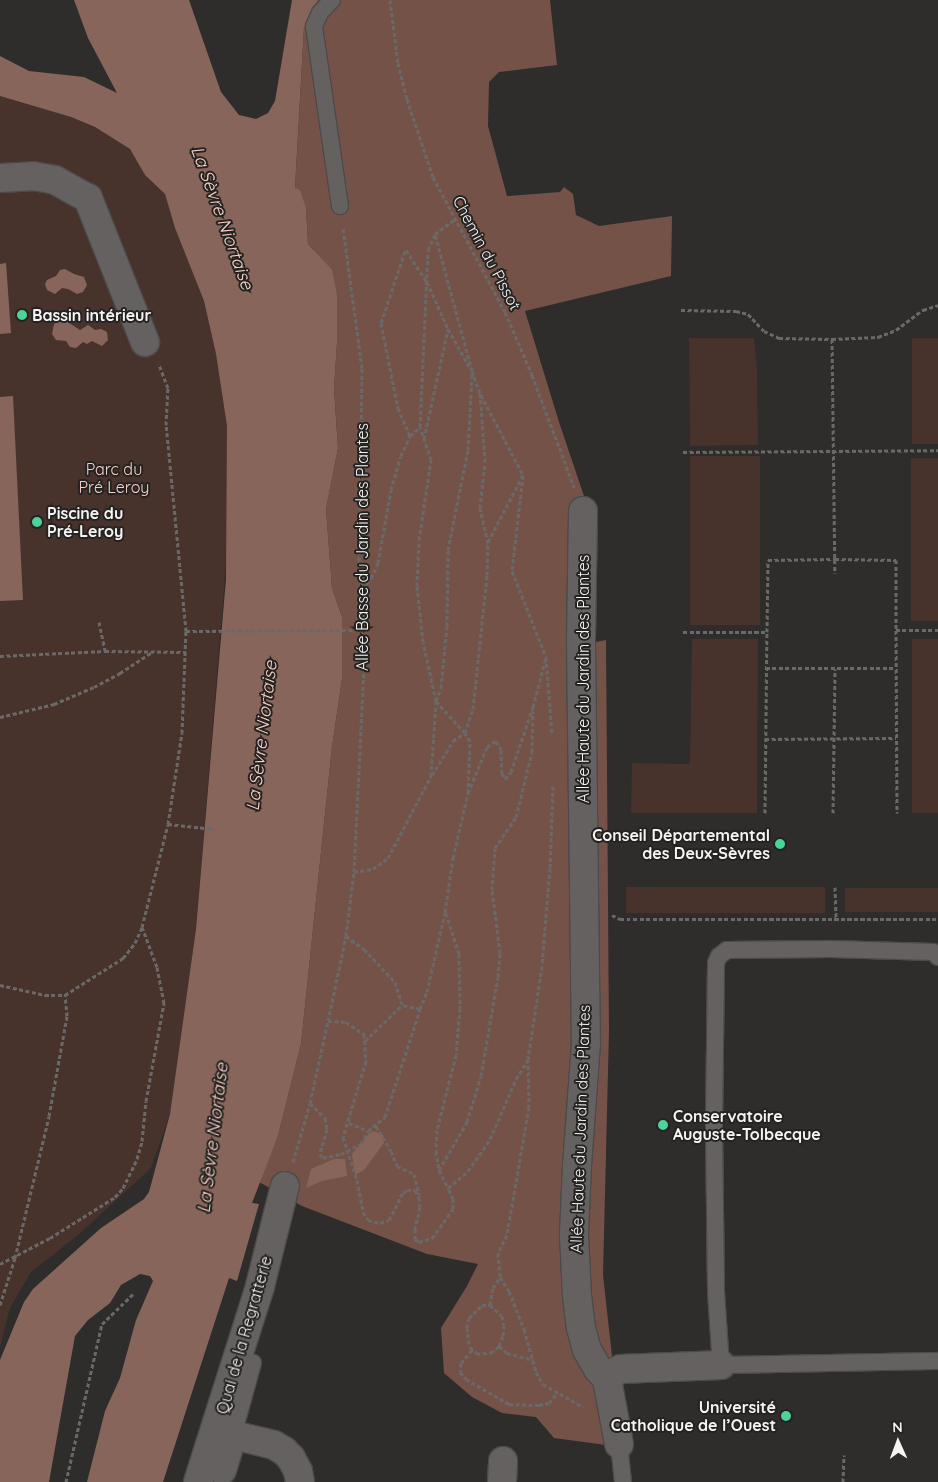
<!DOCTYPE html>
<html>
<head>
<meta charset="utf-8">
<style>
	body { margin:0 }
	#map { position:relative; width:938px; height:1482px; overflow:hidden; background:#2f2c2c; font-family:Quicksand,sans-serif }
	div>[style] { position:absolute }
	.green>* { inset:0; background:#47322c; transform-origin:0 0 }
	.forest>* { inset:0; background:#745248 }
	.water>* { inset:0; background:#88655b }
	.path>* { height:3px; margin-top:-1.5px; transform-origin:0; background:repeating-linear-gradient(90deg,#6b6968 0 4px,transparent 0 6.5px) }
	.roads { filter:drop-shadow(1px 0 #4c4b4a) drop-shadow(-1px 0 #4c4b4a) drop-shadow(0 1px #4c4b4a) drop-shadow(0 -1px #4c4b4a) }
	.lane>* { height:16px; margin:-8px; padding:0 8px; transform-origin:8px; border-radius:8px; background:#656160 }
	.street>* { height:28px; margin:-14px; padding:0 14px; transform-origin:14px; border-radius:14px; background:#656160 }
	.path-bridge>* { height:3px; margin-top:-1.5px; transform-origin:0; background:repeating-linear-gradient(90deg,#6b6968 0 4px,transparent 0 6.5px) }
	.dots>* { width:14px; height:14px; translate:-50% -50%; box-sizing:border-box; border:2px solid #252322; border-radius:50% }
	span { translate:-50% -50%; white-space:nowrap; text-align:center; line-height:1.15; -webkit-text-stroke:4px #252322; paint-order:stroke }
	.street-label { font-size:16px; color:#f5f4f3 }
	.poi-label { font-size:16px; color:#f5f4f3; font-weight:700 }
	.left { translate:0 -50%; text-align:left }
	.right { translate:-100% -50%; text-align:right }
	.park-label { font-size:16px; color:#f7d0c5 }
	.water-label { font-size:18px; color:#f9d2c7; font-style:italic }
	.north { position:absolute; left:873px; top:1417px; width:50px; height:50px; -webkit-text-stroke:4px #252322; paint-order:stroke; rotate:358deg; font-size:14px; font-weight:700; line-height:20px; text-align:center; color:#f5f4f3 }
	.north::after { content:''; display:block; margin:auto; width:18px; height:22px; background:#f5f4f3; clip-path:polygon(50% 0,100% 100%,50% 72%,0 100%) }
</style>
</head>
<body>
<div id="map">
	<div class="green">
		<div style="clip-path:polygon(0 96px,71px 117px,95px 127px,130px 149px,145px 175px,165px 194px,175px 228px,204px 301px,216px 354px,227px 426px,228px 539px,196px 929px,170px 1114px,151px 1168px,77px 1236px,31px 1272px,10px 1308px,0 1347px)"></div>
		<div style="clip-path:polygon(689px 338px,754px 338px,757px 368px,758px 445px,690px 446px)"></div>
		<div style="left:912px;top:338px;width:26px;height:106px"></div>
		<div style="left:690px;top:456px;width:70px;height:169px"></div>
		<div style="left:911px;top:458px;width:27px;height:163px"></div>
		<div style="clip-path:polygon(692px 639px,758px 639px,757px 813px,631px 813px,632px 763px,690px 764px)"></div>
		<div style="left:912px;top:639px;width:26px;height:174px"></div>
		<div style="left:825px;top:887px;width:26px;height:199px;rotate:90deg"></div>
		<div style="left:845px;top:888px;width:93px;height:24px"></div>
	</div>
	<div class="forest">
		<div style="clip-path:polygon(318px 0,550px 0,557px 65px,499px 72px,489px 82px,488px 126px,507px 196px,560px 192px,564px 187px,573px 194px,576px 215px,599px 226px,672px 216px,671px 276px,525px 311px,559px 422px,589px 511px,590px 643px,606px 640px,609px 1031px,603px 1275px,612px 1356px,613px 1446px,554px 1438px,536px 1417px,502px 1413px,472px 1397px,444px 1373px,441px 1328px,467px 1286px,478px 1264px,427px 1254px,302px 1206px,259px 1182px,278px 1136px,301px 1044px,332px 747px,342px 679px,342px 617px,332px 588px,326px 509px,338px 448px,334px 388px,337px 343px,332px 269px,308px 244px,306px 208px,295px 189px,304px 27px)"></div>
	</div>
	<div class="water">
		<div style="clip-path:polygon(74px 0,189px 0,221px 92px,239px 115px,256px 119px,268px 113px,275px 101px,292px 0,318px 0,304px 27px,295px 188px,300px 190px,306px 208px,308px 244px,332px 269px,337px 296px,337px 343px,334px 389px,338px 448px,326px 509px,332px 588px,342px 617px,342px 679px,332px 747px,301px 1044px,278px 1136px,252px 1203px,259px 1204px,237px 1281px,229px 1278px,163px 1482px,87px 1482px,105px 1411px,120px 1378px,136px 1320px,153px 1281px,150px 1276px,140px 1274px,121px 1285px,110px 1303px,88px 1320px,75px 1336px,49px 1482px,0 1482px,0 1360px,24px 1302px,33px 1289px,101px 1228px,144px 1199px,149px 1192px,170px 1114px,196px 929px,226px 579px,227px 426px,216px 354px,204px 301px,175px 228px,165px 194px,145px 175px,130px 149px,95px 127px,71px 117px,0 96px,0 56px,29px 71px,84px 77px,117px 93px,88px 38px)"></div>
		<div style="clip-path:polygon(6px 263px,11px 333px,0 334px,0 264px)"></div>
		<div style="clip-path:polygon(65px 269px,74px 274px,84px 277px,87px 285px,83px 292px,77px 294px,68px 289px,62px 288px,55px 294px,47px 290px,45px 284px,47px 280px,56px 276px,60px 270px)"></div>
		<div style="clip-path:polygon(59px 321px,66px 321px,80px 330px,88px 325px,95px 330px,101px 329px,107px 332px,108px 340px,102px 346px,92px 341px,87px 344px,83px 342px,76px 348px,70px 347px,66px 341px,56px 340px,52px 334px,54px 324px)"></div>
		<div style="clip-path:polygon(13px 396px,23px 600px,0 601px,0 397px)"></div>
		<div style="clip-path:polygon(374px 1131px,383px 1135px,384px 1143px,364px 1170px,355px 1175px,352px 1154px,369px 1133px)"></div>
		<div style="clip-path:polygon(334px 1159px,345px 1159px,347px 1176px,322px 1181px,306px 1188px,311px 1169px)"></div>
	</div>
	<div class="path">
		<div style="left:390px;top:0;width:64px;rotate:82.8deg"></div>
		<div style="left:398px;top:63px;width:37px;rotate:76deg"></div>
		<div style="left:407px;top:99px;width:82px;rotate:71.6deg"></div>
		<div style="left:433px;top:177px;width:153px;rotate:61.9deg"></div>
		<div style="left:505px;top:312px;width:69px;rotate:66.8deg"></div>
		<div style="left:532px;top:375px;width:120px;rotate:69.4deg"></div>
		<div style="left:406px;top:250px;width:38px;rotate:57deg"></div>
		<div style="left:427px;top:282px;width:51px;rotate:65.9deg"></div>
		<div style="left:448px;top:329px;width:43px;rotate:60.4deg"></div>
		<div style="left:405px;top:251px;width:76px;rotate:108.4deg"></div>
		<div style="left:381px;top:323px;width:87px;rotate:78.7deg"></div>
		<div style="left:398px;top:408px;width:30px;rotate:67deg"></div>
		<div style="left:681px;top:310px;width:55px;rotate:1deg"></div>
		<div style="left:736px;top:311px;width:12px;rotate:14deg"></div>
		<div style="left:748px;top:314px;width:23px;rotate:47deg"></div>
		<div style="left:764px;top:331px;width:17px;rotate:25deg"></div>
		<div style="left:779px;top:338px;width:53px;rotate:1.1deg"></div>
		<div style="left:832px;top:339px;width:46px;rotate:-2.5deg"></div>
		<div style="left:878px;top:337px;width:19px;rotate:-21deg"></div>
		<div style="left:896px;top:330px;width:34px;rotate:-37deg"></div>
		<div style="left:923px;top:310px;width:16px;rotate:-18deg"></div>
		<div style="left:832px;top:339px;width:234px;rotate:89.3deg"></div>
		<div style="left:481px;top:395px;width:90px;rotate:62.3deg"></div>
		<div style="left:523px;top:475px;width:76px;rotate:117.6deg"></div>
		<div style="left:424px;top:439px;width:113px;rotate:-77.7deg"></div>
		<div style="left:683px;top:452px;width:255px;rotate:-0.4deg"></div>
		<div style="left:523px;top:475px;width:97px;rotate:96.5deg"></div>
		<div style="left:512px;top:571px;width:92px;rotate:68.4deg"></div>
		<div style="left:362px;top:589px;width:14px;rotate:-51deg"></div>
		<div style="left:371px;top:578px;width:17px;rotate:-65deg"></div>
		<div style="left:378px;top:563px;width:74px;rotate:-79.9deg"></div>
		<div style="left:391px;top:490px;width:35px;rotate:-74deg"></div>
		<div style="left:401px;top:456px;width:22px;rotate:-66deg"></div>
		<div style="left:410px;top:436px;width:13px;rotate:-42deg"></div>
		<div style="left:99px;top:622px;width:30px;rotate:78deg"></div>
		<div style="left:896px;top:630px;width:183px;rotate:89.7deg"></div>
		<div style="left:186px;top:631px;width:179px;rotate:-0.3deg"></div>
		<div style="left:683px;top:632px;width:84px"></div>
		<div style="left:767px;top:632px;width:72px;rotate:-89.2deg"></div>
		<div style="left:768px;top:560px;width:67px;rotate:-0.9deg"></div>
		<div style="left:835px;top:559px;width:61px;rotate:0.9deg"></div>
		<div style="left:896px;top:560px;width:70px;rotate:90deg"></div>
		<div style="left:896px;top:630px;width:42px"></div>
		<div style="left:0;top:656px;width:105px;rotate:-2.7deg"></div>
		<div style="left:105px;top:651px;width:81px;rotate:0.7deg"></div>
		<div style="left:766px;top:668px;width:130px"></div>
		<div style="left:0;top:717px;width:56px;rotate:-13.5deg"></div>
		<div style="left:54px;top:704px;width:43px;rotate:-23deg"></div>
		<div style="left:94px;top:687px;width:30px;rotate:-28deg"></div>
		<div style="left:120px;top:673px;width:38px;rotate:-33deg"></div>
		<div style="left:765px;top:739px;width:131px;rotate:-0.4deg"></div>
		<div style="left:432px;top:775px;width:40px;rotate:-58deg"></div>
		<div style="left:453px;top:741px;width:14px;rotate:-34deg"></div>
		<div style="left:465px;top:733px;width:43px;rotate:-132.2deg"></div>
		<div style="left:436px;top:701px;width:14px;rotate:-69deg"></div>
		<div style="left:441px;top:688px;width:62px;rotate:-84.5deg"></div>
		<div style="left:447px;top:626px;width:76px;rotate:-89.2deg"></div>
		<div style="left:448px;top:550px;width:102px;rotate:-78.7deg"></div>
		<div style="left:468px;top:450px;width:77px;rotate:-87deg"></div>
		<div style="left:553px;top:786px;width:82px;rotate:92.1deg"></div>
		<div style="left:550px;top:868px;width:98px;rotate:94.7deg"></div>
		<div style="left:542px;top:966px;width:94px;rotate:98.6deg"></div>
		<div style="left:528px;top:1059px;width:48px;rotate:88.8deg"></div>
		<div style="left:529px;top:1107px;width:130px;rotate:99.8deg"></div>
		<div style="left:507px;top:1235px;width:20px;rotate:117deg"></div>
		<div style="left:498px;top:1253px;width:24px;rotate:85deg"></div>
		<div style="left:500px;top:1277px;width:17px;rotate:57deg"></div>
		<div style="left:509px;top:1291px;width:41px;rotate:68.5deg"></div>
		<div style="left:524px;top:1329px;width:45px;rotate:74.4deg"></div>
		<div style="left:536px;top:1372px;width:14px;rotate:60deg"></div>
		<div style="left:543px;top:1384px;width:46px;rotate:29.9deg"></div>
		<div style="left:468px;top:793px;width:50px;rotate:-67.6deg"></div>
		<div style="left:487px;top:747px;width:11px;rotate:-34deg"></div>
		<div style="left:496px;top:741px;width:10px;rotate:61deg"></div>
		<div style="left:501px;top:750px;width:23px;rotate:88deg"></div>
		<div style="left:502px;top:773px;width:7px;rotate:63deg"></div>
		<div style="left:505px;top:779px;width:9px;rotate:-49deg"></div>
		<div style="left:511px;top:772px;width:69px;rotate:-71.3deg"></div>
		<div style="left:533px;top:707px;width:52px;rotate:-75.4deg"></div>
		<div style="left:546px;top:657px;width:76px;rotate:85.5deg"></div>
		<div style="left:765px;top:813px;width:181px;rotate:-89.4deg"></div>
		<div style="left:833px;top:813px;width:144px;rotate:-89.2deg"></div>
		<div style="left:168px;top:824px;width:46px;rotate:6.2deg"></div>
		<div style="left:354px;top:872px;width:19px;rotate:-9deg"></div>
		<div style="left:373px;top:869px;width:19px;rotate:-36deg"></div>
		<div style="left:388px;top:858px;width:93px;rotate:-62.3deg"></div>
		<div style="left:431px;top:776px;width:75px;rotate:-86.2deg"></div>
		<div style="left:436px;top:701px;width:60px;rotate:-102.4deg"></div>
		<div style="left:423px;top:642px;width:56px;rotate:-96.1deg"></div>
		<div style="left:417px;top:586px;width:46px;rotate:-87.5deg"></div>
		<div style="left:419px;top:540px;width:81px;rotate:-81.5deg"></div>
		<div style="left:431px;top:460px;width:35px;rotate:-108deg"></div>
		<div style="left:420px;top:427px;width:177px;rotate:-87.4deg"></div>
		<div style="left:428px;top:250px;width:17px;rotate:-66deg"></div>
		<div style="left:435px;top:234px;width:25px;rotate:-37deg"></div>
		<div style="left:835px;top:887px;width:32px;rotate:88deg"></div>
		<div style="left:446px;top:913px;width:43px;rotate:72.4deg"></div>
		<div style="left:459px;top:954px;width:54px;rotate:88.9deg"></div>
		<div style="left:460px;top:1008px;width:47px;rotate:94.9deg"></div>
		<div style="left:456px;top:1055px;width:77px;rotate:104.2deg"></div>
		<div style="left:437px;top:1130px;width:21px;rotate:93deg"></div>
		<div style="left:436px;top:1151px;width:19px;rotate:81deg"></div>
		<div style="left:439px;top:1170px;width:20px;rotate:63deg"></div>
		<div style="left:612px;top:915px;width:9px;rotate:27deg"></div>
		<div style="left:620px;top:919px;width:318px"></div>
		<div style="left:346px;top:936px;width:22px;rotate:36deg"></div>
		<div style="left:364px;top:949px;width:45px;rotate:46.8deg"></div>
		<div style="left:395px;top:982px;width:24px;rotate:73deg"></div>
		<div style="left:0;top:985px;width:46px;rotate:12.5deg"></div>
		<div style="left:45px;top:995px;width:20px"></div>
		<div style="left:65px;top:995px;width:69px;rotate:-32.5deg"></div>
		<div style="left:123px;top:958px;width:19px;rotate:-51deg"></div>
		<div style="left:135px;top:943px;width:17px;rotate:-66deg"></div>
		<div style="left:142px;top:927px;width:106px;rotate:-75.8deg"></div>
		<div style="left:168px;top:824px;width:92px;rotate:-81.3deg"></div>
		<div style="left:182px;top:733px;width:102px;rotate:-87.8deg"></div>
		<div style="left:186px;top:631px;width:207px;rotate:-95.5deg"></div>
		<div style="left:166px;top:425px;width:37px;rotate:-87deg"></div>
		<div style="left:168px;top:388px;width:26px;rotate:-111deg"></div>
		<div style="left:420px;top:1009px;width:18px;rotate:-68deg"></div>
		<div style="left:427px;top:992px;width:82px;rotate:-77.3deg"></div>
		<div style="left:445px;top:912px;width:55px;rotate:-81.6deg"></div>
		<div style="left:453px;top:858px;width:67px;rotate:-77deg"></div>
		<div style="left:468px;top:793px;width:52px;rotate:-87.8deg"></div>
		<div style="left:470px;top:741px;width:9px;rotate:-122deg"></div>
		<div style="left:465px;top:733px;width:25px;rotate:-72deg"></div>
		<div style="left:473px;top:709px;width:135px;rotate:-84deg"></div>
		<div style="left:487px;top:575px;width:32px;rotate:-88deg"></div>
		<div style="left:488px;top:543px;width:36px;rotate:-103deg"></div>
		<div style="left:480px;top:508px;width:46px;rotate:-83.8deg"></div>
		<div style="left:485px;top:462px;width:69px;rotate:-94.1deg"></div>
		<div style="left:480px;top:393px;width:23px;rotate:-110deg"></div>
		<div style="left:472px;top:371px;width:142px;rotate:-105.1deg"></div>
		<div style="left:328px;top:1021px;width:18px;rotate:3deg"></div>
		<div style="left:346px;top:1022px;width:22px;rotate:34deg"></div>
		<div style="left:364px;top:1034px;width:27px;rotate:86deg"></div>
		<div style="left:366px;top:1061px;width:79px;rotate:106.8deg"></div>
		<div style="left:365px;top:1041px;width:52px;rotate:-44.2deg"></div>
		<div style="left:310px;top:1103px;width:21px;rotate:45deg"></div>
		<div style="left:325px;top:1118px;width:11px;rotate:80deg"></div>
		<div style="left:327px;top:1129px;width:26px;rotate:106deg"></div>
		<div style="left:320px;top:1154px;width:5px;rotate:53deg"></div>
		<div style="left:323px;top:1158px;width:18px;rotate:-13deg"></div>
		<div style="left:341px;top:1154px;width:22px;rotate:-27deg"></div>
		<div style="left:361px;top:1144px;width:15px;rotate:-62deg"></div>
		<div style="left:368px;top:1131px;width:22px;rotate:-39deg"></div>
		<div style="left:385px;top:1117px;width:114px;rotate:-72deg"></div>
		<div style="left:420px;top:1009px;width:18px;rotate:-167deg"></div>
		<div style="left:349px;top:1123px;width:21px;rotate:23deg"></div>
		<div style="left:376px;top:1126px;width:29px;rotate:59deg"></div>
		<div style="left:391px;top:1151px;width:16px;rotate:68deg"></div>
		<div style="left:397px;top:1166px;width:19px;rotate:25deg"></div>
		<div style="left:414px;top:1174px;width:21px;rotate:76deg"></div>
		<div style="left:293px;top:1162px;width:61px;rotate:-73.9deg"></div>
		<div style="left:310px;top:1103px;width:84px;rotate:-77.6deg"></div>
		<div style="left:328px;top:1021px;width:87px;rotate:-78deg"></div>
		<div style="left:346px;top:936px;width:64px;rotate:-82.9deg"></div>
		<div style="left:354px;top:872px;width:242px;rotate:-87.2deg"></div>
		<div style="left:366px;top:630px;width:69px;rotate:-95.8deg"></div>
		<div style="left:359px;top:561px;width:193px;rotate:-89.1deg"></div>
		<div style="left:362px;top:368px;width:142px;rotate:-97.7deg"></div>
		<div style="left:439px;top:1170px;width:56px;rotate:-59.7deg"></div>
		<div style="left:467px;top:1122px;width:48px;rotate:-73.1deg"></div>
		<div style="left:481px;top:1076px;width:100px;rotate:-80.3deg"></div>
		<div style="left:498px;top:977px;width:24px;rotate:-85deg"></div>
		<div style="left:500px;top:953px;width:64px;rotate:-97.2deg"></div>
		<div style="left:492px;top:890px;width:42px;rotate:-85.9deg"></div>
		<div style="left:495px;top:848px;width:37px;rotate:-56deg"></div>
		<div style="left:516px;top:817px;width:67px;rotate:-76.2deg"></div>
		<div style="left:532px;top:752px;width:41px;rotate:-88.6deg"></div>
		<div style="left:357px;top:1180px;width:33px;rotate:79deg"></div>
		<div style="left:363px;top:1212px;width:9px;rotate:58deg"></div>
		<div style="left:368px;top:1220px;width:12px;rotate:14deg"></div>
		<div style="left:380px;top:1223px;width:9px;rotate:-18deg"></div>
		<div style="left:389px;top:1220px;width:30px;rotate:-63deg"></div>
		<div style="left:403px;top:1193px;width:5px;rotate:-37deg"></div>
		<div style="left:407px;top:1190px;width:8px"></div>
		<div style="left:415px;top:1190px;width:8px;rotate:60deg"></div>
		<div style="left:419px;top:1197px;width:10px;rotate:84deg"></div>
		<div style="left:420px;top:1207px;width:23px;rotate:103deg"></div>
		<div style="left:415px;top:1229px;width:10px;rotate:90deg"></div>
		<div style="left:415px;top:1239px;width:5px;rotate:37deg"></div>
		<div style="left:419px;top:1242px;width:14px;rotate:-17deg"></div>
		<div style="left:432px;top:1238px;width:36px;rotate:-54deg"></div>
		<div style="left:453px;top:1209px;width:10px;rotate:-90deg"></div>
		<div style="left:453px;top:1199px;width:12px;rotate:-114deg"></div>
		<div style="left:448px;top:1188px;width:26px;rotate:-40deg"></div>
		<div style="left:468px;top:1171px;width:39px;rotate:-55deg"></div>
		<div style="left:490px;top:1139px;width:65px;rotate:-66.6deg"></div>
		<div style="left:516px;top:1079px;width:22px;rotate:-58deg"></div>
		<div style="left:0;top:1264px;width:56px;rotate:-27.5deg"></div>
		<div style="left:50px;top:1238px;width:77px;rotate:-32.2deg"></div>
		<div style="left:115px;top:1197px;width:12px;rotate:-48deg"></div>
		<div style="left:123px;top:1188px;width:32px;rotate:-64deg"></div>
		<div style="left:137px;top:1159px;width:19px;rotate:-74deg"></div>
		<div style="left:142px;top:1141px;width:40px;rotate:-84.3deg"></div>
		<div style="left:146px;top:1101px;width:100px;rotate:-79.6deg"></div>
		<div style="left:164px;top:1003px;width:37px;rotate:-101deg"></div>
		<div style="left:157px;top:967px;width:43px;rotate:-110.6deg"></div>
		<div style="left:0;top:1305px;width:49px;rotate:-72.3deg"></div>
		<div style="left:15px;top:1258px;width:146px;rotate:-76.5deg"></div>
		<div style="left:49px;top:1116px;width:102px;rotate:-79.8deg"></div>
		<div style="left:67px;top:1016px;width:21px;rotate:-95deg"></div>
		<div style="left:490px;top:1305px;width:16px;rotate:43deg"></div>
		<div style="left:502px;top:1316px;width:9px;rotate:77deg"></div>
		<div style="left:504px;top:1325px;width:11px;rotate:95deg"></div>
		<div style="left:503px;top:1336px;width:11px;rotate:112deg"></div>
		<div style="left:499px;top:1346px;width:8px;rotate:135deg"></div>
		<div style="left:493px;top:1352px;width:15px;rotate:172deg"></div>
		<div style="left:478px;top:1354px;width:7px;rotate:-146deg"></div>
		<div style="left:472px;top:1350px;width:7px;rotate:-117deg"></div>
		<div style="left:469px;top:1344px;width:16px;rotate:-97deg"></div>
		<div style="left:467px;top:1328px;width:10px;rotate:-79deg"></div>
		<div style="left:469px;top:1318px;width:18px;rotate:-45deg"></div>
		<div style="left:482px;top:1305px;width:8px"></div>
		<div style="left:490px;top:1305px;width:17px;rotate:-80deg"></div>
		<div style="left:493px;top:1288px;width:13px;rotate:-58deg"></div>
		<div style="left:499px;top:1346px;width:11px;rotate:41deg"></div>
		<div style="left:507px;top:1353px;width:27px;rotate:15deg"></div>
		<div style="left:472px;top:1350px;width:17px;rotate:130deg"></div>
		<div style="left:461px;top:1363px;width:9px;rotate:96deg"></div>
		<div style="left:460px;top:1372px;width:9px;rotate:49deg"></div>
		<div style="left:466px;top:1379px;width:50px;rotate:30.2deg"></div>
		<div style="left:509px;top:1404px;width:30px;rotate:2deg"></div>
		<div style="left:539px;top:1405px;width:10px;rotate:-11deg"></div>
		<div style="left:549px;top:1403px;width:14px;rotate:-51deg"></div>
		<div style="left:66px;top:1482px;width:162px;rotate:-77.2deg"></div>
		<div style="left:102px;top:1324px;width:43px;rotate:-44.1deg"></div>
		<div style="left:843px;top:1482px;width:27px;rotate:-88deg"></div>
	</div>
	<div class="roads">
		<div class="lane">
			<div style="left:332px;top:0;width:18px;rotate:133deg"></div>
			<div style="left:320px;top:13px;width:14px;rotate:115deg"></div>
			<div style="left:314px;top:26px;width:182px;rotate:81.8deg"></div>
			<div style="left:938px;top:957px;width:6px;rotate:-129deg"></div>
			<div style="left:934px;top:952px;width:103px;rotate:-178.3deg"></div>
			<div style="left:831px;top:949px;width:104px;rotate:179.4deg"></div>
			<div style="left:727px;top:950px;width:10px;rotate:143deg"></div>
			<div style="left:719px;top:956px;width:8px;rotate:113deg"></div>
			<div style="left:716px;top:963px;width:164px;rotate:90.7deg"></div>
			<div style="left:714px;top:1127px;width:165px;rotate:89.3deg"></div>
			<div style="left:716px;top:1292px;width:73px;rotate:86.1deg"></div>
			<div style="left:721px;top:1365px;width:217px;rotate:-1.1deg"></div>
			<div style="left:233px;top:1435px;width:75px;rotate:-74.5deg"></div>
			<div style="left:619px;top:1444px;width:38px;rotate:84deg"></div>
		</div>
		<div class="street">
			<div style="left:0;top:178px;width:33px;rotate:-3deg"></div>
			<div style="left:33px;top:176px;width:22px;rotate:10deg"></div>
			<div style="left:55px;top:180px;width:38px;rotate:29deg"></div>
			<div style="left:88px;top:198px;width:155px;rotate:68.4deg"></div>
			<div style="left:583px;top:511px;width:132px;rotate:90.9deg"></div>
			<div style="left:581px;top:643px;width:400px;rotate:89.3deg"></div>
			<div style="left:586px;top:1043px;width:122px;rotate:94.2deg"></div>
			<div style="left:577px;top:1165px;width:70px;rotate:92.5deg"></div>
			<div style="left:574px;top:1235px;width:61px;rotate:87.2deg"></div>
			<div style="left:577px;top:1296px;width:32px;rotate:83deg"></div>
			<div style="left:581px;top:1328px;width:23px;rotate:75deg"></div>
			<div style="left:587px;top:1350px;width:22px;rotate:60deg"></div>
			<div style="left:598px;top:1369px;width:13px;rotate:48deg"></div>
			<div style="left:619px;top:1444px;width:66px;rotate:-100.5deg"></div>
			<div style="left:607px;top:1379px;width:6px;rotate:-59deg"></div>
			<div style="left:610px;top:1374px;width:12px;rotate:-24deg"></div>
			<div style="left:621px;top:1369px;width:100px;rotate:-2.3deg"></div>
			<div style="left:222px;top:1470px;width:37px;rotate:-73deg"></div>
			<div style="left:233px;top:1435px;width:42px;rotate:13.7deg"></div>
			<div style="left:274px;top:1445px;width:12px;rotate:31deg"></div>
			<div style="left:284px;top:1451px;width:10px;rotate:45deg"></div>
			<div style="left:291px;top:1458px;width:15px;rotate:62deg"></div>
			<div style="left:298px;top:1471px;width:11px;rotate:80deg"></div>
			<div style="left:198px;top:1482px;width:206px;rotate:-72.4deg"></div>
			<div style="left:260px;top:1286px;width:103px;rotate:-76deg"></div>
			<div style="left:502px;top:1482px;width:21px;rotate:-87deg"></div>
		</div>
	</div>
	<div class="path-bridge">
		<div style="left:343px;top:1137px;width:45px;rotate:72deg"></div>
	</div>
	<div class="dots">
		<div style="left:22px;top:315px;background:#4cd39a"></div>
		<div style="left:37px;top:522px;background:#4cd39a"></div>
		<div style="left:780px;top:844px;background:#4cd39a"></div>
		<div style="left:663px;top:1125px;background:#4cd39a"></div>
		<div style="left:786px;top:1416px;background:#4cd39a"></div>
	</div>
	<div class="street-label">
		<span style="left:487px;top:253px;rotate:62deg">Chemin du Pissot</span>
		<span style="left:362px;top:547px;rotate:-90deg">Allée Basse du Jardin des Plantes</span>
		<span style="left:583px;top:679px;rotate:-90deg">Allée Haute du Jardin des Plantes</span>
		<span style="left:580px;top:1129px;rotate:-88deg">Allée Haute du Jardin des Plantes</span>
		<span style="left:244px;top:1335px;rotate:-74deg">Quai de la Regratterie</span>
	</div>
	<div class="poi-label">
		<span class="left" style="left:32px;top:315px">Bassin intérieur</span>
		<span class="left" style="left:47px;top:522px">Piscine du<br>Pré-Leroy</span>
		<span class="right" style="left:770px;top:844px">Conseil Départemental<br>des Deux-Sèvres</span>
		<span class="left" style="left:673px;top:1125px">Conservatoire<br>Auguste-Tolbecque</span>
		<span class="right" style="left:776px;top:1416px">Université<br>Catholique de l’Ouest</span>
	</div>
	<div class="park-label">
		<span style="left:114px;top:478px">Parc du<br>Pré Leroy</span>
	</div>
	<div class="water-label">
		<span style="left:222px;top:218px;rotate:70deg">La Sèvre Niortaise</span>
		<span style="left:262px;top:736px;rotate:-83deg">La Sèvre Niortaise</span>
		<span style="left:213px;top:1138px;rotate:-83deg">La Sèvre Niortaise</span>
	</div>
	<div class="north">N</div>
</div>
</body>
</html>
